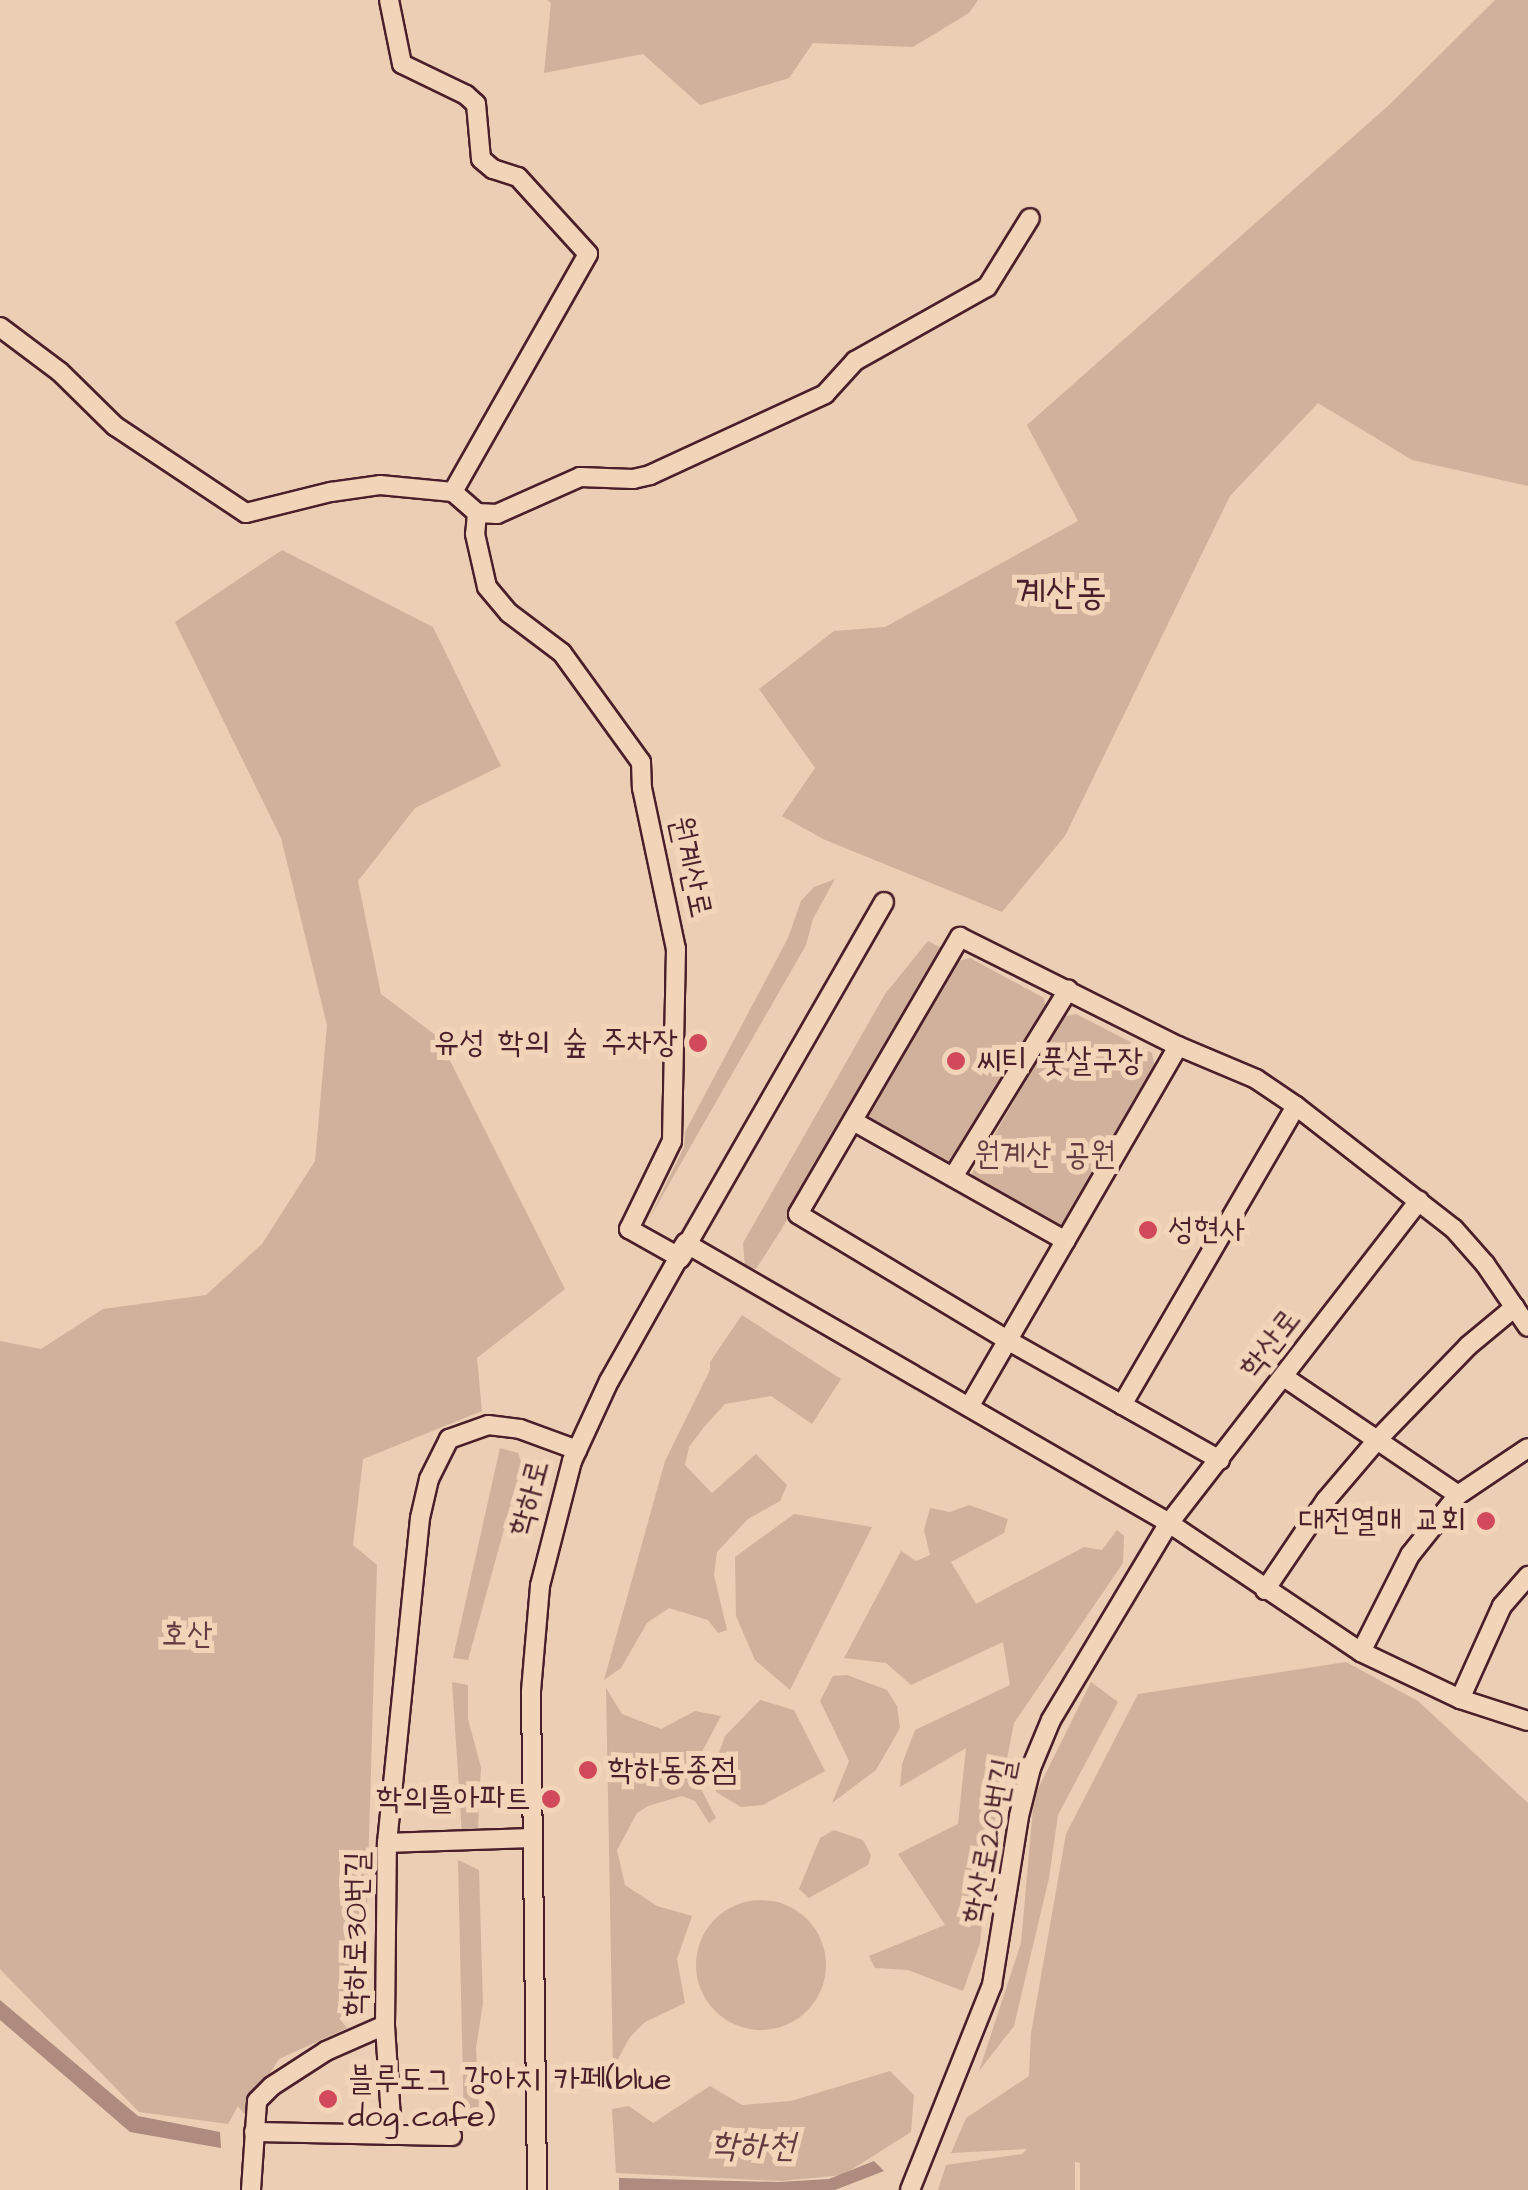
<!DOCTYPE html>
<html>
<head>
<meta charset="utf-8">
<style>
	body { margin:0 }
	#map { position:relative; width:1528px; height:2190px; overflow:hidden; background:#ebceb3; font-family:"Architects Daughter","Poor Story",sans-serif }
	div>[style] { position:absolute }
	.green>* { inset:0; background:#d1b19c }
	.round { border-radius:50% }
	.water>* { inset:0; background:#ae8a7f }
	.roads { filter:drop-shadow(2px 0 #4a1f2b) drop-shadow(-2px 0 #4a1f2b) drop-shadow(0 2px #4a1f2b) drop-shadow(0 -2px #4a1f2b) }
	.minor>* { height:18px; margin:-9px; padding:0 9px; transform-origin:9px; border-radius:9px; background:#f2d5b9 }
	.major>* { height:22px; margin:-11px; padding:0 11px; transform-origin:11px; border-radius:11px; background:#f2d5b9 }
	.dots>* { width:28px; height:28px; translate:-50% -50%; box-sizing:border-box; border:5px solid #f2d5b9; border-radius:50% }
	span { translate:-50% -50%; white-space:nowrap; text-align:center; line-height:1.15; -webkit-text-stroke:10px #f2d5b9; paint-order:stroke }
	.street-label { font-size:32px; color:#4a1f2b }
	.poi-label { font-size:32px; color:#4a1f2b }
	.right { translate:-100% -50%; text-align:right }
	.left { translate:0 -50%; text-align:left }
	.park-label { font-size:32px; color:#653c42 }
	.water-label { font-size:35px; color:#633a40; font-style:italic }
	.quarter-label { font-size:38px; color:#4a1f2b }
</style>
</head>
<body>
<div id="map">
	<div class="green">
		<div style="clip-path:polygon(547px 0,978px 0,969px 13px,913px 47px,813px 43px,789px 78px,700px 105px,643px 54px,544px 73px,551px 3px)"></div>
		<div style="clip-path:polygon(1495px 0,1528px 0,1528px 486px,1412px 460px,1318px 403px,1230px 496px,1065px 836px,1002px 912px,823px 839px,782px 816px,815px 768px,759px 689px,834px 631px,885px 627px,1078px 521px,1027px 425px,1389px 105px)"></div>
		<div style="clip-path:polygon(282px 550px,433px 627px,501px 766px,415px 808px,358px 881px,381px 994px,438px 1037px,565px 1289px,477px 1358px,482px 1411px,363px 1459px,353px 1545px,377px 1565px,364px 2007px,339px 2018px,347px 2028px,279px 2059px,244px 2114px,238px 2106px,228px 2124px,139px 2112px,0 1969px,0 1341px,41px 1349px,103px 1309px,206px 1295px,262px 1244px,315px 1161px,327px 1025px,281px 838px,175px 622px)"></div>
		<div style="clip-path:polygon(835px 879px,813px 919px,806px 945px,649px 1219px,684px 1147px,685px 1132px,788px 938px,801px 901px,814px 887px)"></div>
		<div style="clip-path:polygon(928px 941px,940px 947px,939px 955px,781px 1230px,756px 1269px,745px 1267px,743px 1243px,885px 994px)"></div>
		<div style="clip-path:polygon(970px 958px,1044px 998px,1046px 1009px,954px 1165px,946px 1167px,871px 1124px,866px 1113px,958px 961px)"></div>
		<div style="clip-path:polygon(1076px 1014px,1152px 1053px,1155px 1067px,1063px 1229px,975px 1185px,971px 1175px,1063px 1017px)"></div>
		<div style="clip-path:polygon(742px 1315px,841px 1379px,812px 1424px,771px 1396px,725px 1404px,704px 1427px,689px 1447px,685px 1465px,712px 1493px,756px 1454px,787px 1485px,780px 1501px,748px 1519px,717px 1552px,714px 1575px,727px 1630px,718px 1633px,708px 1620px,669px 1608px,647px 1623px,621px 1668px,604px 1680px,665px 1461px,710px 1370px,710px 1362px)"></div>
		<div style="clip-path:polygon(500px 1448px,518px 1453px,522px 1464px,468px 1660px,453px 1658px)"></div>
		<div style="clip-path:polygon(969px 1505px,1008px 1519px,1004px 1533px,951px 1562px,976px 1604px,1084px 1547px,1102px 1550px,1117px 1530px,1124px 1536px,1123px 1563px,1014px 1723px,989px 1851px,980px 1943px,963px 1991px,908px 1970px,875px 1968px,869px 1956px,945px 1925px,898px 1854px,958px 1824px,966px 1748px,900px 1787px,902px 1764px,915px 1730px,1010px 1685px,1003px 1642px,911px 1685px,886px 1663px,844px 1658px,901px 1551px,916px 1561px,930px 1555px,924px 1530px,930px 1508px,950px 1512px)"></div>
		<div style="clip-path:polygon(794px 1514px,872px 1527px,790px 1690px,755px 1660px,736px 1616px,735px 1557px)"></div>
		<div style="clip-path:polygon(1346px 1662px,1418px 1701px,1528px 1803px,1528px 2190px,1080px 2190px,1080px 2163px,1075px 2162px,1075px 2190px,938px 2190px,946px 2165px,1022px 2154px,1027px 2149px,951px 2153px,966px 2118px,1029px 2076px,1031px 2033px,1066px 1834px,1138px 1694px)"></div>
		<div style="clip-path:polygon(847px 1675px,887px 1690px,897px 1706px,900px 1728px,876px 1770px,832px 1803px,849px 1761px,820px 1701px,833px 1676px)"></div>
		<div style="clip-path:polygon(452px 1682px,468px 1685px,468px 1719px,481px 1767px,478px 1828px,473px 1833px,462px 1834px)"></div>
		<div style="clip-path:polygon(1091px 1682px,1118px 1702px,1058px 1815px,1049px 1878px,1014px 2026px,979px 2071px,1021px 1943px,1034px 1797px)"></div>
		<div style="clip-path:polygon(606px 1688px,622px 1714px,661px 1729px,695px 1711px,721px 1716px,696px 1763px,700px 1787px,716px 1818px,709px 1823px,695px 1801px,682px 1796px,648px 1806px,637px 1813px,617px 1850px,625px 1885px,657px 1906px,692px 1916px,677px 1959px,685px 2003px,645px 2022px,630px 2037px,613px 2068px)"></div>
		<div style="clip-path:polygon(760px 1700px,794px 1710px,825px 1771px,763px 1805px,741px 1807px,716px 1792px,712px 1772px,725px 1736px)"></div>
		<div style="clip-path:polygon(834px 1830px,863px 1840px,871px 1855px,868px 1865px,809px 1898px,799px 1889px,820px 1838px)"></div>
		<div style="clip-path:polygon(458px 1860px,479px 1870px,483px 2004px,476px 2048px,480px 2129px,464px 2127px)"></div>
		<div class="round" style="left:696px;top:1900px;width:130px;height:130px"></div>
		<div style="clip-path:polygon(890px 2071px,914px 2095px,911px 2132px,843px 2175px,781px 2181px,616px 2173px,612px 2109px,629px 2106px,653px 2123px,710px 2086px,742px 2105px,791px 2101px)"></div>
	</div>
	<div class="water">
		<div style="clip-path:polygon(0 2000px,138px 2116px,220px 2132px,221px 2148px,130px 2132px,0 2020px)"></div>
		<div style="clip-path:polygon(874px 2161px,884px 2171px,835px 2190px,619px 2190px,619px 2178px,779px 2182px,829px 2179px)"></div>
	</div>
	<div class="roads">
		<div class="minor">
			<div style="left:389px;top:0;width:65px;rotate:78.5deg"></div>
			<div style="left:402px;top:64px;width:71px;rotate:25.8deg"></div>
			<div style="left:466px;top:95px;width:13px;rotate:42deg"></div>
			<div style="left:476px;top:104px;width:55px;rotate:84.8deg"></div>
			<div style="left:481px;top:159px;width:16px;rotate:40deg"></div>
			<div style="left:493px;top:169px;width:26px;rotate:18deg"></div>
			<div style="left:518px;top:177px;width:104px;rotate:47.7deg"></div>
			<div style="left:588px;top:254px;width:274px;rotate:119.6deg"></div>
			<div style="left:0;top:327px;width:75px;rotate:36.9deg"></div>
			<div style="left:60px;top:372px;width:77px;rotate:44.5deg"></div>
			<div style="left:115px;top:426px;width:157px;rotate:33.6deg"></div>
			<div style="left:246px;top:513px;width:88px;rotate:-13.9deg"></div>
			<div style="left:331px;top:492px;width:49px;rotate:-8.1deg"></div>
			<div style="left:380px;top:485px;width:73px;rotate:5.5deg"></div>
			<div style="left:453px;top:492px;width:32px;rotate:41deg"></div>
			<div style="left:477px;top:513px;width:21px;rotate:95deg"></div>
			<div style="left:475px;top:534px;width:54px;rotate:77.2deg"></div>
			<div style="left:487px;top:587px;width:34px;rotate:50deg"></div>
			<div style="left:509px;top:613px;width:66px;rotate:37deg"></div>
			<div style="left:562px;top:653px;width:135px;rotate:54.1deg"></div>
			<div style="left:641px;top:762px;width:26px;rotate:88deg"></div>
			<div style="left:642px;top:788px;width:165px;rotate:78.1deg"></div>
			<div style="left:676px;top:949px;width:192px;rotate:91.2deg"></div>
			<div style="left:672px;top:1141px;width:98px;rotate:116deg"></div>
			<div style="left:629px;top:1229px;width:57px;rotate:29.2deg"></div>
			<div style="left:679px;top:1257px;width:142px;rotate:119.4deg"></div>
			<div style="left:609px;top:1381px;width:88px;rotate:114.8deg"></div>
			<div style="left:572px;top:1461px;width:129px;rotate:104.4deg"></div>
			<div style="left:540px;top:1586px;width:106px;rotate:94.9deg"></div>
			<div style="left:531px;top:1692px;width:498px;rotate:89.3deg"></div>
			<div style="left:477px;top:513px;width:20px;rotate:3deg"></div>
			<div style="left:497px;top:514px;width:91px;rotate:-24deg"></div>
			<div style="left:580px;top:477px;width:53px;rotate:2.2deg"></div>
			<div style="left:633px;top:479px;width:17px;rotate:-13deg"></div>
			<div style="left:650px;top:475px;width:193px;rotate:-24.8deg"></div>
			<div style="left:825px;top:394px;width:45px;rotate:-47.7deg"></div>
			<div style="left:855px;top:361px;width:151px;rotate:-29.3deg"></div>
			<div style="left:987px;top:287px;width:81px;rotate:-58.1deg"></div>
			<div style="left:884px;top:902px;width:395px;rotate:119.9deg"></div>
			<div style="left:687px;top:1244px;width:557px;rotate:30.06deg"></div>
			<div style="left:1169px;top:1523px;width:231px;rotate:33.9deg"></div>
			<div style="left:1361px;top:1652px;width:110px;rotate:25.4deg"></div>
			<div style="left:1460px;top:1699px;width:71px;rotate:17.9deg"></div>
			<div style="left:853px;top:1121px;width:244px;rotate:29.4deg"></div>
			<div style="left:953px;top:1177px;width:220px;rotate:-58.4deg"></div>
			<div style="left:1284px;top:1377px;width:210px;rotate:34.1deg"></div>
			<div style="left:1122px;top:1405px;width:346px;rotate:-59.8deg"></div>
			<div style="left:969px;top:1407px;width:417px;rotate:-59.9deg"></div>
			<div style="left:1220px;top:1460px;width:242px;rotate:-150.6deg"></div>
			<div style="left:1009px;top:1341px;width:246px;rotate:-149deg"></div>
			<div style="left:798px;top:1214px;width:321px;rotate:-59.7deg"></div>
			<div style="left:960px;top:937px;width:244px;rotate:26.6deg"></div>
			<div style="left:1178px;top:1046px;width:85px;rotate:22.9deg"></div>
			<div style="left:1256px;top:1079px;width:48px;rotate:34deg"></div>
			<div style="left:1296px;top:1106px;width:200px;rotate:37.9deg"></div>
			<div style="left:1454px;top:1229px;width:47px;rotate:48.5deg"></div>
			<div style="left:1485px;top:1264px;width:76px;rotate:55.7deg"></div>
			<div style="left:1265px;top:1590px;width:109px;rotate:-55.9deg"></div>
			<div style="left:1326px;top:1500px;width:79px;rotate:-49.6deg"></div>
			<div style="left:1377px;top:1440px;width:131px;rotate:-45.9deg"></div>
			<div style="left:1468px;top:1346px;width:61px;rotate:-39.7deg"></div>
			<div style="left:1361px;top:1652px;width:109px;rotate:-63.2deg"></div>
			<div style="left:1410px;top:1555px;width:77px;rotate:-51.3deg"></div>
			<div style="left:1458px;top:1495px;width:84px;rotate:-33.9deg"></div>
			<div style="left:1460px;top:1699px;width:102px;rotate:-65.7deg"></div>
			<div style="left:1502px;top:1606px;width:40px;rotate:-49deg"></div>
			<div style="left:387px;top:1843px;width:143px;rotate:-2deg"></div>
			<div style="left:254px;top:2132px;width:198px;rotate:1.2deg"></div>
			<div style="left:392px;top:2134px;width:109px;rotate:-93.7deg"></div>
			<div style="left:385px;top:2025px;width:182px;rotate:-89.4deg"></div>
			<div style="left:387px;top:1843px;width:327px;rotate:-84.2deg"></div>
			<div style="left:420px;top:1518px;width:40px;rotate:-77deg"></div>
			<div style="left:429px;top:1479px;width:45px;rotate:-63.4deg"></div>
			<div style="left:449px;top:1439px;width:41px;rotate:-19.7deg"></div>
			<div style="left:488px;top:1425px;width:32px;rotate:7deg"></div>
			<div style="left:520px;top:1429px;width:61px;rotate:20.2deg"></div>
			<div style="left:251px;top:2190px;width:89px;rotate:-86.1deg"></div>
			<div style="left:257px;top:2101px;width:21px;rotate:-45deg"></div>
			<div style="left:272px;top:2086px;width:64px;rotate:-32.9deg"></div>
			<div style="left:326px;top:2051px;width:64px;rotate:-23.8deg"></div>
			<div style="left:910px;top:2190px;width:221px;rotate:-68.2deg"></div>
			<div style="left:992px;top:1985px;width:171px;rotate:-80.9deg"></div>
			<div style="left:1019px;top:1816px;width:49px;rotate:-76deg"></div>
			<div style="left:1031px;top:1768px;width:52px;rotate:-67.4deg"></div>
			<div style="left:1051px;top:1720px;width:230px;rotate:-59.1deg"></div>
			<div style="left:1169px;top:1523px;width:408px;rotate:-52.2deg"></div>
		</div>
		<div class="major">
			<div style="left:679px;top:1257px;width:15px;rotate:-58deg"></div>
		</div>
	</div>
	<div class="dots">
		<div style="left:698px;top:1043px;background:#d1495b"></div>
		<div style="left:956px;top:1061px;background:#d1495b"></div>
		<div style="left:1148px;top:1230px;background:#d1495b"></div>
		<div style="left:1486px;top:1521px;background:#d1495b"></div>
		<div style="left:588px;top:1770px;background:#d1495b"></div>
		<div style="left:551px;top:1799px;background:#d1495b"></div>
		<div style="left:328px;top:2099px;background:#d1495b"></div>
	</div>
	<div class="street-label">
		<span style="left:690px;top:867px;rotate:78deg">원계산로</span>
		<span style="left:1271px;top:1344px;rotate:-52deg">학산로</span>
		<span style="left:530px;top:1498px;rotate:-75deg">학하로</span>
		<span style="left:990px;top:1841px;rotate:-79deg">학산로20번길</span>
		<span style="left:357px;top:1934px;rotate:-89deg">학하로30번길</span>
	</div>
	<div class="poi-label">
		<span class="right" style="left:678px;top:1043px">유성 학의 숲 주차장</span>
		<span class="left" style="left:976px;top:1061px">씨티 풋살구장</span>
		<span class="left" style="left:1168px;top:1230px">성현사</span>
		<span class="right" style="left:1466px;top:1521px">대전열매 교회</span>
		<span class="left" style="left:608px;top:1770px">학하동종점</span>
		<span class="right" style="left:531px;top:1799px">학의뜰아파트</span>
		<span class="left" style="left:348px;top:2099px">블루도그 강아지 카페(blue<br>dog cafe)</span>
	</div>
	<div class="park-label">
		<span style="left:1045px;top:1155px">원계산 공원</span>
		<span style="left:187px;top:1635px">호산</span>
	</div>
	<div class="water-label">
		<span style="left:753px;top:2146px;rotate:1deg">학하천</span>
	</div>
	<div class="quarter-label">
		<span style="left:1061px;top:594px">계산동</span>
	</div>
</div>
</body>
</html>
